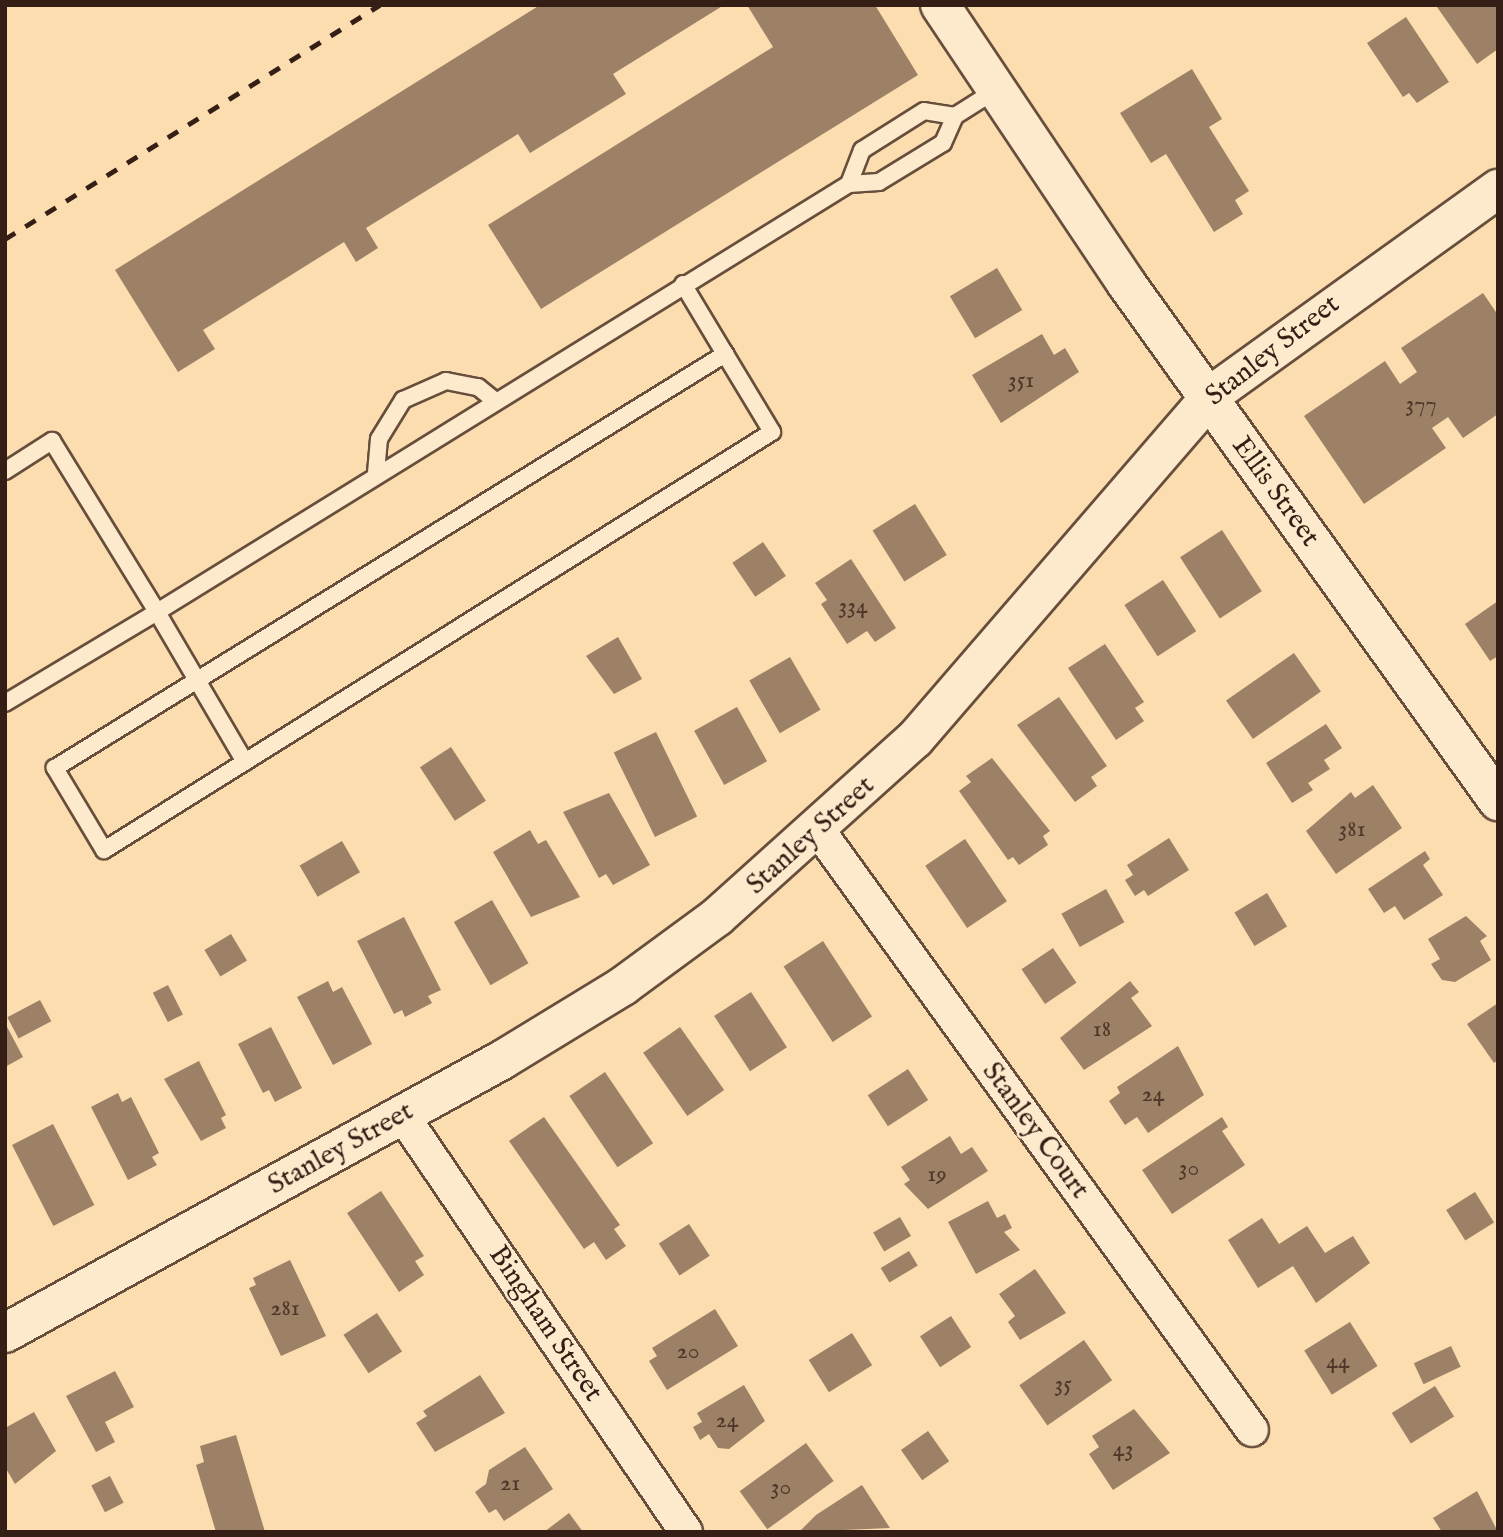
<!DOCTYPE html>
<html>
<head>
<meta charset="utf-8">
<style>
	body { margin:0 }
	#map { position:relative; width:1503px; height:1537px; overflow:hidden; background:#fcddb0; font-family:"IM FELL English",serif }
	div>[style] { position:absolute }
	.building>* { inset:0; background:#9c8166; transform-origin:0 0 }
	.roads { filter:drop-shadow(2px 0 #674e3c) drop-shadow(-2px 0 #674e3c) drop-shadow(0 2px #674e3c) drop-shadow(0 -2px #674e3c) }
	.service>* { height:16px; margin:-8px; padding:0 8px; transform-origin:8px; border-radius:8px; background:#fde9cc }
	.minor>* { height:32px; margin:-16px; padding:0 16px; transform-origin:16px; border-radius:16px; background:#fde9cc }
	.tertiary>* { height:38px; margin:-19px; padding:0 19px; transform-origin:19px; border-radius:19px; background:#fde9cc }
	.secondary>* { height:38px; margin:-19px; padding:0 19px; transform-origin:19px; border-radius:19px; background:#fde9cc }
	.rail>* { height:5px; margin-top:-2.5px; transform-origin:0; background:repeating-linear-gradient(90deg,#351e15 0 12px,transparent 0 24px) }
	span { translate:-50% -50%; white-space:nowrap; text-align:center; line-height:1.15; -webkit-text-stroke:5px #fde9cc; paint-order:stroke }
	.number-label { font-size:24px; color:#4f3729 }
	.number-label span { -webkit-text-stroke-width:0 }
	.street-label { font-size:28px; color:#351e15 }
	.frame { position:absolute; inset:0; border:7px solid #351e15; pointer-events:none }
</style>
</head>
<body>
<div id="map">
	<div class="building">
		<div style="clip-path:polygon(540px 5px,724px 5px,613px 74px,626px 94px,530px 153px,518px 134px,366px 228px,378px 248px,356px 262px,344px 242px,203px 330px,215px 349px,178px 372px,115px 270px)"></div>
		<div style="clip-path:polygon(747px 5px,875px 5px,918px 75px,541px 309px,488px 225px,773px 47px)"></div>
		<div style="clip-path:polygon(1498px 5px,1498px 49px,1477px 64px,1437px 7px)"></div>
		<div style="clip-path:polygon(1406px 17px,1449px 82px,1417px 103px,1409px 93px,1403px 97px,1367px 43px)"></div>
		<div style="clip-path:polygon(1192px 69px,1222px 119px,1209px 127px,1249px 191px,1235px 200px,1243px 214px,1214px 232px,1166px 154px,1151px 163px,1120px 113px)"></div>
		<div style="left:997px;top:268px;width:49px;height:55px;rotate:59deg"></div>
		<div style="clip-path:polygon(1483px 293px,1498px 315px,1498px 414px,1463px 438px,1448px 417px,1432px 428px,1446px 448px,1364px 504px,1304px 416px,1385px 361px,1400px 384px,1417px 372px,1401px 348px)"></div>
		<div style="clip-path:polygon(1042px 334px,1054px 355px,1065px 348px,1079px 372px,1001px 423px,972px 375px)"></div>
		<div style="left:915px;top:504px;width:60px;height:50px;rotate:58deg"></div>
		<div style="left:1222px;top:530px;width:73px;height:50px;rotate:57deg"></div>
		<div style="left:763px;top:542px;width:41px;height:37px;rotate:56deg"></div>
		<div style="clip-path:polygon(851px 559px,896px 628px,875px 642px,867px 631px,847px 644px,821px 604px,827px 600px,815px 583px)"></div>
		<div style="left:1163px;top:580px;width:61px;height:46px;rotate:57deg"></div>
		<div style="clip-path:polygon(1498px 601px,1498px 656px,1490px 661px,1465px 624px)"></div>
		<div style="clip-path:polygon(618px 637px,642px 679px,614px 694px,586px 656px)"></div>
		<div style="clip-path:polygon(1105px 644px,1144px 702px,1135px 708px,1144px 721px,1116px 740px,1068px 668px)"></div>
		<div style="left:1294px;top:653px;width:47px;height:83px;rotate:55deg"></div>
		<div style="left:790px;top:657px;width:61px;height:47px;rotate:60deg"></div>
		<div style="clip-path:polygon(1059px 697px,1107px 766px,1091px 777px,1097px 786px,1075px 802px,1017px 725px)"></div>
		<div style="left:737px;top:707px;width:62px;height:49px;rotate:61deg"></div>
		<div style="clip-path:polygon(1326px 724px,1342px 748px,1324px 760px,1330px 769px,1308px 783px,1313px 790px,1292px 803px,1266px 763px)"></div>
		<div style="left:656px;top:732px;width:94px;height:47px;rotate:64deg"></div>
		<div style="left:451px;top:747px;width:64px;height:37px;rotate:57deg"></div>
		<div style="clip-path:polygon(992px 758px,1050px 831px,1043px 836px,1048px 845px,1019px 865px,1013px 857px,1008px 860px,959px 791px,971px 782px,966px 776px)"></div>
		<div style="clip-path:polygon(1373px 785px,1402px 828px,1336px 874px,1306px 831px,1351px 792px,1355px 798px)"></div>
		<div style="clip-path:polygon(609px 793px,650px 865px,613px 885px,606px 874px,599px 878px,563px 812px)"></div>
		<div style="clip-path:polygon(530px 830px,538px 844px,546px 840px,580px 897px,531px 917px,493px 852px)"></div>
		<div style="clip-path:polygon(1169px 838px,1189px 870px,1148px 896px,1144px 890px,1135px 896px,1125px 880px,1133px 875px,1127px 865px)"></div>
		<div style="left:965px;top:839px;width:75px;height:48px;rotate:56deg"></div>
		<div style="left:342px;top:841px;width:36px;height:49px;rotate:60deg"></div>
		<div style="clip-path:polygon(1425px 851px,1430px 859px,1423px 865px,1443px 895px,1404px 920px,1395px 906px,1384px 913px,1368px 889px)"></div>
		<div style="left:1106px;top:889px;width:38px;height:51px;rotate:61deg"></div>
		<div style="left:1267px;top:893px;width:39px;height:38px;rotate:59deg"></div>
		<div style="left:492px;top:900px;width:73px;height:44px;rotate:60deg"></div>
		<div style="clip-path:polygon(1466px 916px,1487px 936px,1480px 941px,1491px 960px,1455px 982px,1442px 980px,1431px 964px,1440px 959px,1428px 939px)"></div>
		<div style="clip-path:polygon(404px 917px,441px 990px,428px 996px,432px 1003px,405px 1017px,402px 1010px,394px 1014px,357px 941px)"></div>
		<div style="left:231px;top:934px;width:31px;height:31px;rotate:59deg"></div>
		<div style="left:823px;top:941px;width:90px;height:47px;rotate:57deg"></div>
		<div style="left:1053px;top:948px;width:42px;height:38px;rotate:56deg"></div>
		<div style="clip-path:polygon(328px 981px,333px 992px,342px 987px,372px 1044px,333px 1065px,297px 997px)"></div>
		<div style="clip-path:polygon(1130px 981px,1139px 992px,1131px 998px,1152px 1026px,1084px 1070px,1060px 1038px)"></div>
		<div style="left:168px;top:985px;width:33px;height:17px;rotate:63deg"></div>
		<div style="left:751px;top:992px;width:66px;height:44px;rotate:57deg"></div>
		<div style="left:40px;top:1000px;width:24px;height:37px;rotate:62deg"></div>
		<div style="clip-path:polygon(1498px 1003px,1498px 1060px,1494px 1063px,1467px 1024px)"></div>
		<div style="clip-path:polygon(5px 1023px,23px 1057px,5px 1067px)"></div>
		<div style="clip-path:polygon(271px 1027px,302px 1088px,275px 1102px,269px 1090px,263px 1093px,238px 1044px)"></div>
		<div style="left:680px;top:1027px;width:77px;height:45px;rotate:55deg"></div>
		<div style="clip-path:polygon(1178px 1046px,1204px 1095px,1148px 1133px,1137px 1117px,1125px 1125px,1109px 1101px,1120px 1093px,1117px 1087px)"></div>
		<div style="clip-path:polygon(199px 1061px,226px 1115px,221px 1118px,226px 1128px,201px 1141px,164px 1079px)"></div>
		<div style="left:908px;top:1069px;width:37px;height:48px;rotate:57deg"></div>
		<div style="left:605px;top:1072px;width:86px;height:43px;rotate:56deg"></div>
		<div style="clip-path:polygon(118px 1093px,122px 1102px,131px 1097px,159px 1153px,152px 1157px,157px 1165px,128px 1180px,91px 1107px)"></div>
		<div style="clip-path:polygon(544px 1117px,620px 1225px,614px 1229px,626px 1246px,606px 1260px,594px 1242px,584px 1249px,509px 1141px)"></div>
		<div style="clip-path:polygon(1222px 1117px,1228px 1127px,1222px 1131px,1245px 1165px,1172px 1214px,1142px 1170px)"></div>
		<div style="left:53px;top:1124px;width:91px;height:46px;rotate:63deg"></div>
		<div style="clip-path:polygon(950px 1136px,961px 1154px,972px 1147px,988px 1171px,928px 1209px,904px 1184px,910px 1180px,901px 1167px)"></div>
		<div style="clip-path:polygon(381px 1191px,424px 1256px,415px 1261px,424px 1275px,399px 1292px,347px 1213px)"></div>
		<div style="left:1475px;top:1192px;width:36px;height:34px;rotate:58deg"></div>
		<div style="clip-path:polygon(988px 1201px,997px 1218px,1005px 1214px,1012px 1228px,1004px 1232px,1020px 1250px,976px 1274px,948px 1222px)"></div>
		<div style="left:900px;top:1217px;width:22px;height:31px;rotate:60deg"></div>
		<div style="clip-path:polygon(1262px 1218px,1279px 1244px,1307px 1226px,1325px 1253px,1353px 1236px,1370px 1263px,1316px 1303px,1293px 1266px,1258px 1288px,1228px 1240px)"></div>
		<div style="left:689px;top:1224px;width:38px;height:36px;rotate:57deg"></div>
		<div style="left:909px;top:1251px;width:17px;height:33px;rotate:59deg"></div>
		<div style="clip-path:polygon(290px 1260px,326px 1336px,281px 1356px,249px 1288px,256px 1285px,253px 1278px)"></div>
		<div style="clip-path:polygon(1035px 1269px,1066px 1313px,1020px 1340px,1008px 1322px,1015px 1316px,999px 1294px)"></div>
		<div style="clip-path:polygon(715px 1309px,738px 1346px,667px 1390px,649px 1361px,657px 1356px,652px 1348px)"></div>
		<div style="left:377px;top:1313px;width:46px;height:40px;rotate:57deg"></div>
		<div style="left:951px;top:1316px;width:37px;height:37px;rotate:57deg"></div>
		<div style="left:1350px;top:1322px;width:52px;height:54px;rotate:58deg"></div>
		<div style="left:852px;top:1333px;width:38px;height:51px;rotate:58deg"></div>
		<div style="left:1084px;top:1340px;width:49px;height:79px;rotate:55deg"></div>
		<div style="left:1451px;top:1346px;width:23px;height:41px;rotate:65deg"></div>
		<div style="clip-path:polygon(115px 1371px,134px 1407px,105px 1422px,115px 1442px,96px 1452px,66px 1396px)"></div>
		<div style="clip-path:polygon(480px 1375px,505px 1413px,435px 1452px,416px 1423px,427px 1416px,423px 1411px)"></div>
		<div style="clip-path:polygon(744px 1385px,765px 1421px,729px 1449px,718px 1448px,709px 1434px,700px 1440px,693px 1427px,702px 1422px,697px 1413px)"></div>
		<div style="left:1435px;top:1386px;width:36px;height:51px;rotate:58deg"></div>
		<div style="clip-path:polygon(1134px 1409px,1170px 1453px,1113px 1490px,1089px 1454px,1099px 1447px,1092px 1436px)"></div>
		<div style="clip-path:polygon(34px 1412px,56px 1451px,15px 1484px,5px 1467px,5px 1428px)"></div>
		<div style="left:928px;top:1431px;width:37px;height:33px;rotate:55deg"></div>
		<div style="clip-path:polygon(236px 1435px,265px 1532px,216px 1532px,196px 1465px,204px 1462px,200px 1446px)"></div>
		<div style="left:806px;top:1443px;width:47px;height:82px;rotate:54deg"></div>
		<div style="clip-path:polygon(525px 1447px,553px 1489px,504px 1521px,496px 1509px,489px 1513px,475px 1492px,486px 1484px,489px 1470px)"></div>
		<div style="left:110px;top:1476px;width:30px;height:21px;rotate:63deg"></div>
		<div style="clip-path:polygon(862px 1485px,890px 1528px,799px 1532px,816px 1515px)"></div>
		<div style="clip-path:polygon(1477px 1491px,1498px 1532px,1442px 1532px,1433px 1518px)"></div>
		<div style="clip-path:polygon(569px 1513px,583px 1532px,544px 1532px)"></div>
	</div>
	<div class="roads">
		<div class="service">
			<div style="left:955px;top:116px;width:49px;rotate:-32.4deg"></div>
			<div style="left:683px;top:284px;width:82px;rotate:59deg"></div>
			<div style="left:725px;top:354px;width:91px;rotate:58.9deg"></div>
			<div style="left:772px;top:432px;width:788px;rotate:147.96deg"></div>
			<div style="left:104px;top:850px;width:96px;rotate:-120.9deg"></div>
			<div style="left:55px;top:768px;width:788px;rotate:-31.71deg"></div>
			<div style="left:5px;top:471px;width:56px;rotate:-32.6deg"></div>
			<div style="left:52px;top:441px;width:201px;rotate:58.4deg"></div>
			<div style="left:157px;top:612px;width:814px;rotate:-31.74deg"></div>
			<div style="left:849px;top:184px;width:30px;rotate:-4deg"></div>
			<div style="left:879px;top:182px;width:75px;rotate:-31.4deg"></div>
			<div style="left:943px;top:143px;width:30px;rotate:-66deg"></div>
			<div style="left:955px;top:116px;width:31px;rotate:-171deg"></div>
			<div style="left:924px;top:111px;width:73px;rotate:147.8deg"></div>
			<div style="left:862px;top:150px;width:36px;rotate:111deg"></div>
			<div style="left:376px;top:473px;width:34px;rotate:-85deg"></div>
			<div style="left:379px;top:439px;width:46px;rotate:-58.4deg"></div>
			<div style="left:403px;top:400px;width:47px;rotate:-23.8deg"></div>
			<div style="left:446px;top:381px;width:33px;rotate:11deg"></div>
			<div style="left:478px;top:387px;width:19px;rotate:39deg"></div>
			<div style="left:5px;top:703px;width:177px;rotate:-30.9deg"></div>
			<div style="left:157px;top:612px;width:174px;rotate:59.6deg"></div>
		</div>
		<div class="minor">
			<div style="left:819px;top:831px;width:739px;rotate:54.14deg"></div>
			<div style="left:403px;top:1116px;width:503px;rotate:55.77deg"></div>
		</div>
		<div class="tertiary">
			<div style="left:940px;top:5px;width:334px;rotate:56.2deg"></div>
			<div style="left:1126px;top:283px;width:638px;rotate:54.32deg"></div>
		</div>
		<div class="secondary">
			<div style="left:5px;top:1333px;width:567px;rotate:-28.78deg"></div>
			<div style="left:502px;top:1060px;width:142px;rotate:-31.4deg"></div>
			<div style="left:623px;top:986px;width:117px;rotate:-36.3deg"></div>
			<div style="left:717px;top:917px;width:266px;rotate:-42deg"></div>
			<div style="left:915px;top:739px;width:457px;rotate:-49.2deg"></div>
			<div style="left:1214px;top:393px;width:350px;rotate:-35.7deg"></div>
		</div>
	</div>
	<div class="rail">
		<div style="left:5px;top:239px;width:442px;rotate:-32deg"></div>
	</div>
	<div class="number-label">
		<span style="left:1021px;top:381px">351</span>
		<span style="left:1421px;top:405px">377</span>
		<span style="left:853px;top:607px">334</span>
		<span style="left:1352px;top:830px">381</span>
		<span style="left:1102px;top:1030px">18</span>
		<span style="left:1153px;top:1095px">24</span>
		<span style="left:1189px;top:1169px">30</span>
		<span style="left:937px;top:1175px">19</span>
		<span style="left:285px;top:1309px">281</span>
		<span style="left:688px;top:1352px">20</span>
		<span style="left:1338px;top:1362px">44</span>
		<span style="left:1063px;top:1385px">35</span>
		<span style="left:727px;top:1421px">24</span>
		<span style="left:1123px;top:1450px">43</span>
		<span style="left:510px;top:1484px">21</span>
		<span style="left:781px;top:1488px">30</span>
	</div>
	<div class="street-label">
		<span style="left:1273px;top:351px;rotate:-38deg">Stanley Street</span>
		<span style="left:1275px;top:492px;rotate:54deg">Ellis Street</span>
		<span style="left:811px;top:836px;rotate:-42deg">Stanley Street</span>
		<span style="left:1035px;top:1131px;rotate:54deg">Stanley Court</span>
		<span style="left:341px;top:1149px;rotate:-29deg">Stanley Street</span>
		<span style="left:545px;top:1324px;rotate:56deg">Bingham Street</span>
	</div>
	<div class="frame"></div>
</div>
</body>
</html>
